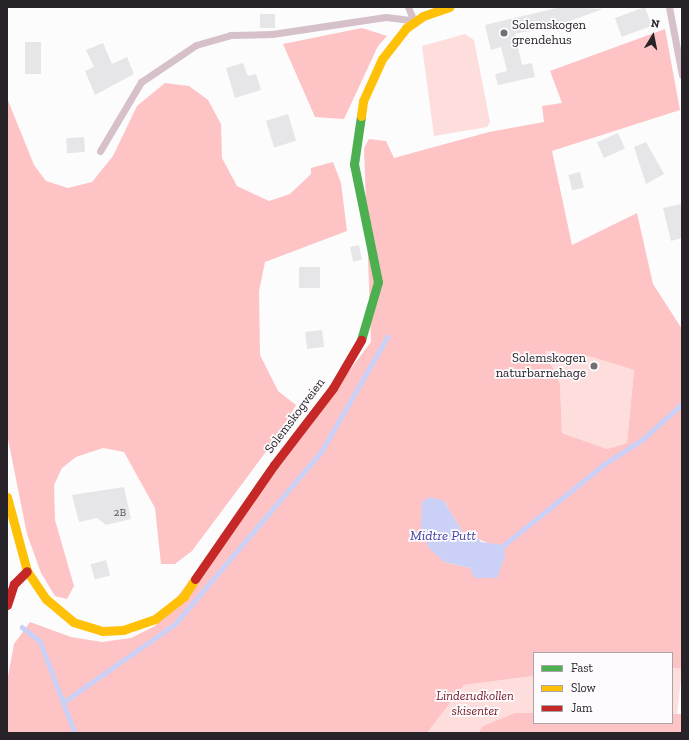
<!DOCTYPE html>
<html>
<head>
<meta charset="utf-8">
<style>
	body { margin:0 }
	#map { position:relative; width:689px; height:740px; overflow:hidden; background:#fcfcfc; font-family:"Zilla Slab",serif }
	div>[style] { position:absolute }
	.green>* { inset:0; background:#fddedd; transform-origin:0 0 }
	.forest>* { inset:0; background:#fec3c4 }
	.water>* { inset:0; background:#cbd1f6 }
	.stream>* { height:4.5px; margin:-2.25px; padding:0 2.25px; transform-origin:2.25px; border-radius:2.25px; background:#cbd1f6 }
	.building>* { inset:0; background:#e6e5e8; transform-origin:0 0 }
	.lane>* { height:7px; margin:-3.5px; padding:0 3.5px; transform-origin:3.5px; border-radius:3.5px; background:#d6c1ca }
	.fast>* { height:9px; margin:-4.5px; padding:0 4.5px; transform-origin:4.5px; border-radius:4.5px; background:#4caf50 }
	.slow>* { height:9px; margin:-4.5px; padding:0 4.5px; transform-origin:4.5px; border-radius:4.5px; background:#ffc107 }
	.jam>* { height:9px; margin:-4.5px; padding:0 4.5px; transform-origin:4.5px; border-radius:4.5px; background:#c62828 }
	.dots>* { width:11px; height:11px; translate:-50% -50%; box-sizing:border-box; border:2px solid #fdfbfd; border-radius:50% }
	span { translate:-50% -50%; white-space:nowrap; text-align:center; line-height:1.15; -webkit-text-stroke:3.5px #fdfbfd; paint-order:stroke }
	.number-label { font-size:11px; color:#5a565b }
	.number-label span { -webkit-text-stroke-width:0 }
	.poi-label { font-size:13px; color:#282328 }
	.left { translate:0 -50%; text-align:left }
	.right { translate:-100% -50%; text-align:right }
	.street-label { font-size:13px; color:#282328 }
	.park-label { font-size:13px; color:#741823; font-style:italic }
	.water-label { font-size:14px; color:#4141a5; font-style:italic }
	.frame { position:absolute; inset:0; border:8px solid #282328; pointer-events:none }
	.legend { position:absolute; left:533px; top:652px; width:140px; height:72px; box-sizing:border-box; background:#fdfbfd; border:1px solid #a8a5a8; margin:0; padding:5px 7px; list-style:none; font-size:12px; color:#282328 }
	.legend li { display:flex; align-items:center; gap:8px; height:20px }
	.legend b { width:20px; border:1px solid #a8a5a8 }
	.north { position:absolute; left:633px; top:16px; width:40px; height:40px; -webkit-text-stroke:3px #fdfbfd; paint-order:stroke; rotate:10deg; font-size:11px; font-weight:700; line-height:16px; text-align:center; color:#282328 }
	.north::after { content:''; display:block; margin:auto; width:14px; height:18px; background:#282328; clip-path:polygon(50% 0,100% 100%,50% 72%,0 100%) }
</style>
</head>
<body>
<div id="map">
	<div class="green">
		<div style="clip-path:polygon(465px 34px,474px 40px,490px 122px,487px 127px,434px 136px,422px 46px)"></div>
		<div style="clip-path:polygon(545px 351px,592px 357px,634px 370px,627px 443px,607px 449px,562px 433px,560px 384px)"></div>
		<div style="left:672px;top:668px;width:10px;height:46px;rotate:6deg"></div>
		<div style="clip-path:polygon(534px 676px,534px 713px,514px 713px,483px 726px,478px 733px,427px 733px,464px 685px)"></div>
	</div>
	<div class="forest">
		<div style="clip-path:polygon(362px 28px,387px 36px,378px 46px,344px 119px,315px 117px,283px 44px)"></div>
		<div style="clip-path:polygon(evenodd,665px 29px,680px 110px,552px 151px,572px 245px,637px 213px,653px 284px,682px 329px,682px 669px,672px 668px,672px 653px,534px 653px,534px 676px,464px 685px,427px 733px,7px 733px,7px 682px,14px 644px,30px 622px,71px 637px,102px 642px,131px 638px,155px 626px,371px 342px,364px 148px,369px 139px,386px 141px,394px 158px,489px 132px,544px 122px,542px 106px,562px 103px,550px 71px,665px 29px,545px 351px,592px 357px,634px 370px,627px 443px,607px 449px,562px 433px,560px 384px,545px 351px,665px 29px,444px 501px,463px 533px,493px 545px,470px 568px,444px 562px,444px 501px)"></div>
		<div style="clip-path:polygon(165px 83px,189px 86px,208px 100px,221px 124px,222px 158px,237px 186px,269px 201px,290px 194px,311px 174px,311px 168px,333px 162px,341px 183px,347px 231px,265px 262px,259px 291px,260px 355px,278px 391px,296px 405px,277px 437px,192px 551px,175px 564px,161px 564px,155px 508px,124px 452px,103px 448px,76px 457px,62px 468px,54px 485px,55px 520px,74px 586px,67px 599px,55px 596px,41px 573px,27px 534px,7px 434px,7px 98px,34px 165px,46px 181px,68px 188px,92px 182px,113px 156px,137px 106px)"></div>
		<div style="clip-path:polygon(514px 713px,534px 713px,534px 723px,672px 723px,672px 714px,682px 714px,682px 733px,478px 733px,483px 726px)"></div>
	</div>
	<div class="water">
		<div style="clip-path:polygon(430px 497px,444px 501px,463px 533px,475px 535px,481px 542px,504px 545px,505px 556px,497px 578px,474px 578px,470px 568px,444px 562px,428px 547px,421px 526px,422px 502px)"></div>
	</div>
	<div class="stream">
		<div style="left:504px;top:545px;width:127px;rotate:-38.9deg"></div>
		<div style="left:603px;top:465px;width:48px;rotate:-33deg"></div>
		<div style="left:643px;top:439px;width:52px;rotate:-41.9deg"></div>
		<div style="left:22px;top:627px;width:23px;rotate:38deg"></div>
		<div style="left:40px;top:641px;width:98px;rotate:69.2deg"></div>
		<div style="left:65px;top:701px;width:134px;rotate:-35deg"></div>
		<div style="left:175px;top:624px;width:226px;rotate:-49.7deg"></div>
		<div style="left:321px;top:452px;width:133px;rotate:-60.1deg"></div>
	</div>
	<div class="building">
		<div style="clip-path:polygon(561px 7px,603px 9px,542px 31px,542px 28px,515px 34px,522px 65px,532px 63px,535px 77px,498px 85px,495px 74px,507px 71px,501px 47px,491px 50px,485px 25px)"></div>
		<div style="left:645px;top:7px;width:20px;height:32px;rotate:70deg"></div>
		<div style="left:275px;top:14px;width:14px;height:15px;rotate:90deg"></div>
		<div style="left:25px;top:42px;width:16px;height:32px"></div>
		<div style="clip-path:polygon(103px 43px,112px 64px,127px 57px,134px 74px,95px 95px,85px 71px,94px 67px,86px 50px)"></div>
		<div style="clip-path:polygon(243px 63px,248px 76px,256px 74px,261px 90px,235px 98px,226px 68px)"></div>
		<div style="left:288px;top:114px;width:28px;height:23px;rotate:73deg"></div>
		<div style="left:618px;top:133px;width:17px;height:23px;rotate:66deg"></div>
		<div style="left:84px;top:137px;width:15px;height:18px;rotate:86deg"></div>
		<div style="clip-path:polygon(646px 142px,664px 174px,646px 184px,634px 147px)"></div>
		<div style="left:580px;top:172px;width:16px;height:12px;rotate:76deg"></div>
		<div style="clip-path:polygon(682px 204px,682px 238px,671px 241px,663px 208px)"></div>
		<div style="left:359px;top:245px;width:15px;height:9px;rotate:79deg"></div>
		<div style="left:320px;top:267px;width:21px;height:21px;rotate:90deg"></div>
		<div style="left:322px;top:330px;width:17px;height:17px;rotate:83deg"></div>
		<div style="clip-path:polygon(124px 487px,131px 519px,106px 525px,97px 518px,79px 522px,72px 495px)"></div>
		<div style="left:106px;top:560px;width:16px;height:16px;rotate:75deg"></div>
	</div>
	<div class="lane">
		<div style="left:408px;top:7px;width:15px;rotate:67deg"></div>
		<div style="left:669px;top:7px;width:69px;rotate:79.2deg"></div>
		<div style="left:100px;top:151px;width:80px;rotate:-59.3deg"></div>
		<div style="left:141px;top:82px;width:66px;rotate:-33.9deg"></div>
		<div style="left:196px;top:45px;width:35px;rotate:-16deg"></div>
		<div style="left:230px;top:35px;width:42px;rotate:-1.4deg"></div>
		<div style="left:272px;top:34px;width:115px;rotate:-8.5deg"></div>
		<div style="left:386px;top:17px;width:24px;rotate:7deg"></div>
	</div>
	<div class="fast">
		<div style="left:361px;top:116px;width:49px;rotate:98.3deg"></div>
		<div style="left:354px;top:164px;width:120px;rotate:78.5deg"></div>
		<div style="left:378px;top:282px;width:60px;rotate:106.3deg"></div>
	</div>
	<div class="slow">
		<div style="left:361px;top:116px;width:15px;rotate:-82deg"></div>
		<div style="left:363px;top:101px;width:46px;rotate:-65.7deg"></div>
		<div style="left:382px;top:59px;width:39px;rotate:-52deg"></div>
		<div style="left:406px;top:28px;width:21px;rotate:-35deg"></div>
		<div style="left:423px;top:16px;width:28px;rotate:-19deg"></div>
		<div style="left:7px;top:497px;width:77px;rotate:74.9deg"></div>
		<div style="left:27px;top:571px;width:34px;rotate:56deg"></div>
		<div style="left:46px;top:599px;width:35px;rotate:40deg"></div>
		<div style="left:73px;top:622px;width:30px;rotate:17deg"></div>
		<div style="left:102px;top:631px;width:21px;rotate:-3deg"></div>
		<div style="left:123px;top:630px;width:34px;rotate:-19deg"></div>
		<div style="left:155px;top:619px;width:37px;rotate:-38deg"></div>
		<div style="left:184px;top:596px;width:20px;rotate:-57deg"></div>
	</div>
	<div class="jam">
		<div style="left:195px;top:579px;width:139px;rotate:-55.3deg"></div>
		<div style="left:274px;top:465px;width:97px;rotate:-52.5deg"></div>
		<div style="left:333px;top:388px;width:56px;rotate:-59.7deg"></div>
		<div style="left:7px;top:605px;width:22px;rotate:-72deg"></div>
		<div style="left:14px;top:584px;width:18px;rotate:-45deg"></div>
	</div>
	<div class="dots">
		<div style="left:504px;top:33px;background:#726f72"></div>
		<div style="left:594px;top:366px;background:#726f72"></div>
	</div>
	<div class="number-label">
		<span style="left:120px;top:513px">2B</span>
	</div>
	<div class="poi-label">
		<span class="left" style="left:512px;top:33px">Solemskogen<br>grendehus</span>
		<span class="right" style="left:586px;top:366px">Solemskogen<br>naturbarnehage</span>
	</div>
	<div class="street-label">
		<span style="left:295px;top:416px;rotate:-53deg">Solemskogveien</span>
	</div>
	<div class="park-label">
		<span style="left:475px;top:704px">Linderudkollen<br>skisenter</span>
	</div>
	<div class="water-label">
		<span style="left:443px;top:536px">Midtre Putt</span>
	</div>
	<div class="frame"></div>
	<ul class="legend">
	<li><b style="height:5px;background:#4caf50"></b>Fast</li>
	<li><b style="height:5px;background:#ffc107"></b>Slow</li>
	<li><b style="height:5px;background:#c62828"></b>Jam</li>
	</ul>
	<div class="north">N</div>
</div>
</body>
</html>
